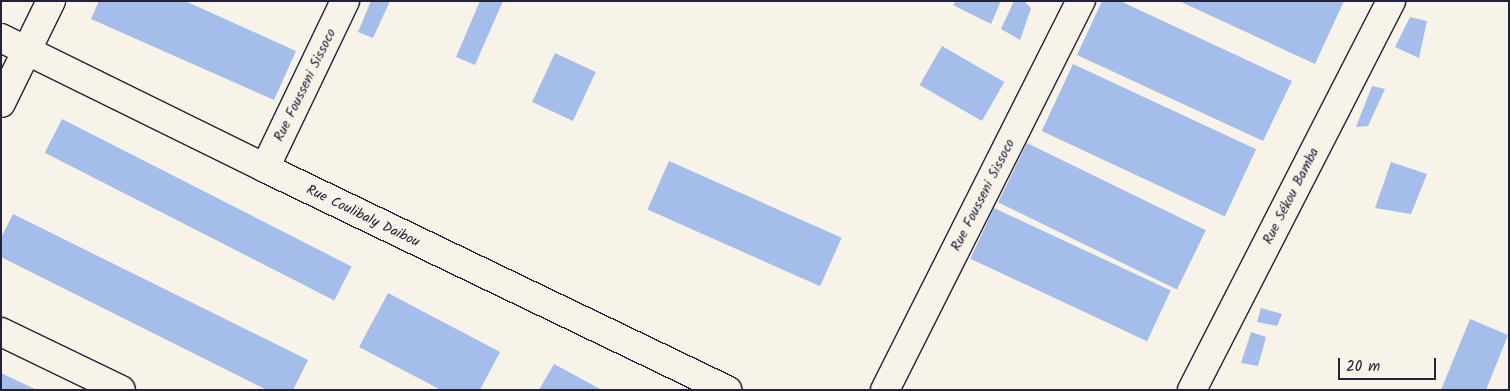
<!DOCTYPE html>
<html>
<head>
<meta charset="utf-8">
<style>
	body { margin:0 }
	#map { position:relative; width:1510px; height:391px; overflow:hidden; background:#f7f3e8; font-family:Kalam,sans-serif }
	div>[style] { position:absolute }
	.building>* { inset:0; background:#a5bdea; transform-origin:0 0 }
	.roads { filter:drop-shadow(1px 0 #22223b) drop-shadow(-1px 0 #22223b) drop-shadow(0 1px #22223b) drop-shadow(0 -1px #22223b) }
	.minor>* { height:28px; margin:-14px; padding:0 14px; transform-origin:14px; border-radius:14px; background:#f7f3e8 }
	span { translate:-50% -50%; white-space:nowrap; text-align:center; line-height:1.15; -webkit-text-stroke:4px #f7f3e8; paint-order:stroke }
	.street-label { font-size:14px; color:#22223b }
	.frame { position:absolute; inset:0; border:2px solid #22223b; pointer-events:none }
	.scale { position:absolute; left:1338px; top:358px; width:98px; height:22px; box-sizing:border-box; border:2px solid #22223b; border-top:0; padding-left:6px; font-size:15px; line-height:18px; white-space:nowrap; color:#22223b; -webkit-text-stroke:4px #f7f3e8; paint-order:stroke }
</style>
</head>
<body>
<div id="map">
	<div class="building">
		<div style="clip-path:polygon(99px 1px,185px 1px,296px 51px,274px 100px,91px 19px)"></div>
		<div style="clip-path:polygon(371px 1px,390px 1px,373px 38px,358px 32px)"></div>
		<div style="clip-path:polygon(480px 1px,503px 1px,475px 65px,456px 57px)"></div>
		<div style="clip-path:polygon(956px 1px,1001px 1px,991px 24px,953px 5px)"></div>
		<div style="clip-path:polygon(1014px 1px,1024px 1px,1031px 8px,1020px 40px,1001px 29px)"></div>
		<div style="clip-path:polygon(1102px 1px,1120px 1px,1292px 81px,1263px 141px,1077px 55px)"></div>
		<div style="clip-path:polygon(1179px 1px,1344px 1px,1315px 64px)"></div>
		<div style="clip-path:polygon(1410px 17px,1427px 21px,1419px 58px,1395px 47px)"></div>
		<div style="left:942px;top:46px;width:72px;height:45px;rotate:30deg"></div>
		<div style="left:555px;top:53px;width:45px;height:54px;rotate:25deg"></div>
		<div style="left:1073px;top:64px;width:202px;height:74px;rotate:25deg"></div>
		<div style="clip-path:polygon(1372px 86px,1385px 89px,1368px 126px,1356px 127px)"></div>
		<div style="left:62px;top:119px;width:325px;height:38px;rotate:27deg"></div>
		<div style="left:1027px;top:143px;width:199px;height:66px;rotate:26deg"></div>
		<div style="left:669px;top:161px;width:189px;height:53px;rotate:24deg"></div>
		<div style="clip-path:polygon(1391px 162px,1427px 174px,1411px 214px,1375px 208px)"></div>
		<div style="left:994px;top:208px;width:195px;height:56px;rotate:25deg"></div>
		<div style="clip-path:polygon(13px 214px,308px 360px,293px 390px,267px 390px,1px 257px,1px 238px)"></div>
		<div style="clip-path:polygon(388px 293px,500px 352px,480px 390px,441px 390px,359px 347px)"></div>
		<div style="clip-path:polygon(1261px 308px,1282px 314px,1277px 326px,1257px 322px)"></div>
		<div style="clip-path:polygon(1470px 319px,1508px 335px,1486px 390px,1441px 390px)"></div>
		<div style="clip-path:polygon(1251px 332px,1266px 337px,1258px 366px,1241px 363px)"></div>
		<div style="clip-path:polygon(554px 364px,602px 390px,539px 390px)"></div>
		<div style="clip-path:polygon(1px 373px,37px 390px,1px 390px)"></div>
	</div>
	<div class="roads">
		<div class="minor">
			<div style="left:1px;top:38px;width:294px;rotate:26.2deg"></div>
			<div style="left:265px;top:168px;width:513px;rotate:25.67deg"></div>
			<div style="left:1px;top:103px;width:114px;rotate:-63.9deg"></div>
			<div style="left:265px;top:168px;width:185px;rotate:-64.4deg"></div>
			<div style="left:1px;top:332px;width:133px;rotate:25.8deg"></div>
			<div style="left:885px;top:390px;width:436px;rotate:-63.3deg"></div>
			<div style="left:1192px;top:390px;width:437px;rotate:-62.9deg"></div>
		</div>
	</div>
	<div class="street-label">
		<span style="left:305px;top:85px;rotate:-64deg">Rue Fousseni Sissoco</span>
		<span style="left:983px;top:195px;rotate:-63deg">Rue Fousseni Sissoco</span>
		<span style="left:1291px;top:196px;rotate:-63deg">Rue Sékou Bamba</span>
		<span style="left:363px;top:216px;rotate:26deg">Rue Coulibaly Daibou</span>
	</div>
	<div class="frame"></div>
	<div class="scale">20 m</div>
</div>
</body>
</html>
